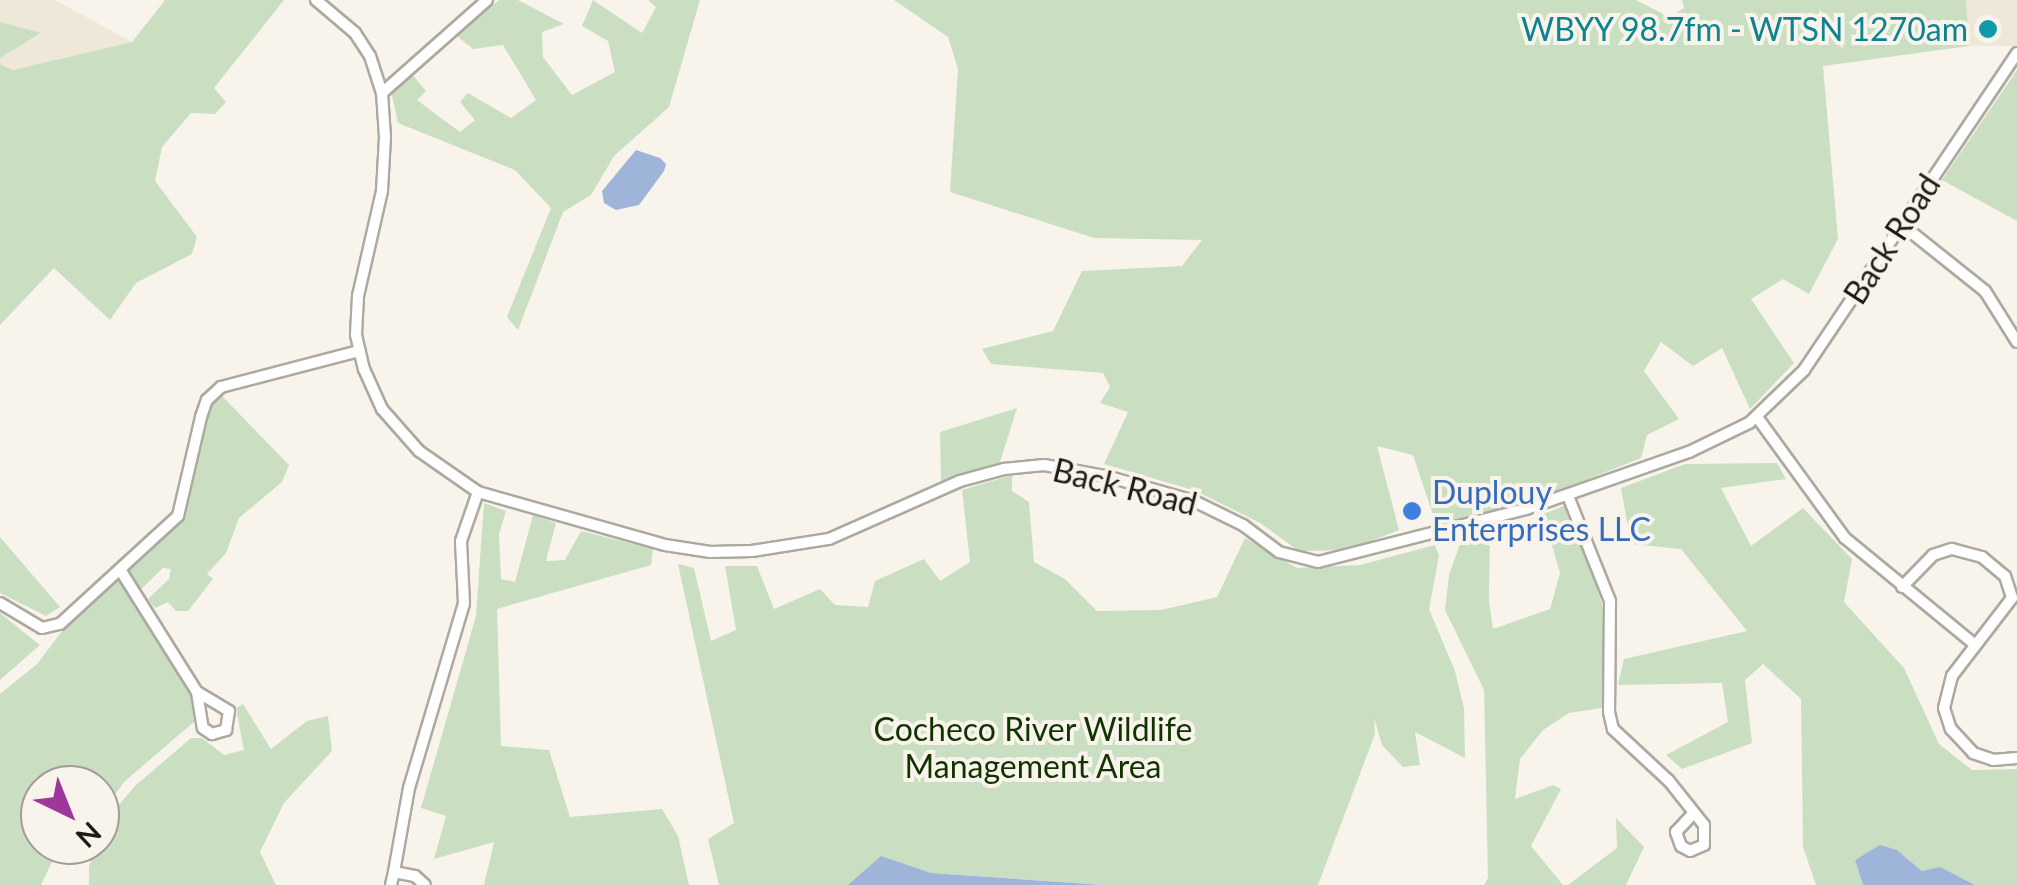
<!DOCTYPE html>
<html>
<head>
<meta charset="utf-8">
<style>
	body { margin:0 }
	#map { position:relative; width:2017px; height:885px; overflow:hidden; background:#f9f4eb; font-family:Lato,sans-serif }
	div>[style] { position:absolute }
	.built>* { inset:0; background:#efe7d7; transform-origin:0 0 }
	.green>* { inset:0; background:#cadfc2 }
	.water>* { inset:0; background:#9fb4d9 }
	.roads { filter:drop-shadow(2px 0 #ada9a1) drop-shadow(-2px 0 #ada9a1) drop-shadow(0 2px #ada9a1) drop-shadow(0 -2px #ada9a1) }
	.minor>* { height:10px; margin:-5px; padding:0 5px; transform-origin:5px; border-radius:5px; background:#fff }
	.dots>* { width:28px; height:28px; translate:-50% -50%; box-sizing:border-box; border:5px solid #f9f4eb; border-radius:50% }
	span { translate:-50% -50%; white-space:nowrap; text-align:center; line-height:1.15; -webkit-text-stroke:8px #f9f4eb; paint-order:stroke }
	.culture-label { font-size:32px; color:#0d838f }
	.right { translate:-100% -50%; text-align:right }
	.street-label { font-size:32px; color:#1d1b18 }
	.shop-label { font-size:32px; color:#366cbe }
	.left { translate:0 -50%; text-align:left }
	.park-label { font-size:32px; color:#103300 }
	.north { position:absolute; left:20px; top:765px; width:100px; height:100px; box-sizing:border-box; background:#f9f4eb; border:2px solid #a19d97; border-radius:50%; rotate:137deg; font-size:28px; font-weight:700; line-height:40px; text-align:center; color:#1d1b18 }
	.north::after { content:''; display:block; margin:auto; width:35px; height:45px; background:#9d379b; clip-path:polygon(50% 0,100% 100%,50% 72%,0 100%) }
</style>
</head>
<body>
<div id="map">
	<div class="built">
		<div style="clip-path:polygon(0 0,55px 0,132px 42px,13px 70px,0 64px,0 58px,40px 34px,0 22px)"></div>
		<div style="left:1966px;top:0;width:51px;height:46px"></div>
	</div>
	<div class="green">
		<div style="clip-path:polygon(165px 0,284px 0,214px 88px,226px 102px,215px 114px,191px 113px,162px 147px,155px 181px,197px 237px,192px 254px,136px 283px,110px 320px,54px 268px,0 325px,0 64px,13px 70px,132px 42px)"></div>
		<div style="clip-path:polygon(499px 0,518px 0,564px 24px,542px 32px,543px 57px,572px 95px,615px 72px,608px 41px,582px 26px,593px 0,642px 33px,656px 7px,648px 0,700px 0,669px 107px,614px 156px,591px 195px,563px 212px,518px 330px,507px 317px,551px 208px,515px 170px,398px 123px,391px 91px,412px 74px,426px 91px,417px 100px,460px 132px,475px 120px,460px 102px,468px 93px,511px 118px,536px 100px,503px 45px,473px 49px,457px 36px)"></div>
		<div style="clip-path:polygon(894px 0,1636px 0,1669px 17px,1684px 8px,1682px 0,1966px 0,1969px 46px,1823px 66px,1838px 239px,1809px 294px,1783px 279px,1751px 299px,1794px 363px,1750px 409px,1722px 348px,1693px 366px,1661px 342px,1644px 371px,1679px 419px,1647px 435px,1641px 458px,1538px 499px,1437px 527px,1413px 455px,1377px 446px,1399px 530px,1348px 550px,1299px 551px,1260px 523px,1196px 491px,1104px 464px,1128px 412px,1100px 403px,1110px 387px,1103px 373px,991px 364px,982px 349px,1053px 331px,1082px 271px,1182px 266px,1202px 240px,1094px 238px,950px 192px,958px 69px,948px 37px)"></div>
		<div style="clip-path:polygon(0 22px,41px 33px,0 58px)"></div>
		<div style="clip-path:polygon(2017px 70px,2017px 221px,1942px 180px)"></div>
		<div style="clip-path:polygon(221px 395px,289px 465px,282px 482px,239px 518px,226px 553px,207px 574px,213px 579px,188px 611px,176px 611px,168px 602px,155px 608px,148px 599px,169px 579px,171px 569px,163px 568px,139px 591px,129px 570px,185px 511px,208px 410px)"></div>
		<div style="clip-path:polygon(1017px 408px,1000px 462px,941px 482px,940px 432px)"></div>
		<div style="clip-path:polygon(1777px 463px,1786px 479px,1721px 488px,1751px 546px,1803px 508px,1852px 559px,1844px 602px,1904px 668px,1939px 744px,1972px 770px,2017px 769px,2017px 885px,1975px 885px,1922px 871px,1897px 850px,1855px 859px,1863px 885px,1816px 885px,1803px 847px,1801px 699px,1763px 664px,1745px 680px,1752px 743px,1682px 769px,1666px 755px,1728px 722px,1722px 683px,1618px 685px,1624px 659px,1747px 631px,1681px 549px,1631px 544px,1621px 488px,1685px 464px)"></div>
		<div style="clip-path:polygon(1012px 475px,1012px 491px,1029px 502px,1034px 562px,1065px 579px,1097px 611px,1161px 610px,1217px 597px,1245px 538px,1297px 568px,1360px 565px,1435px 545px,1439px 556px,1429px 609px,1455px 671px,1464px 708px,1465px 758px,1415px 732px,1420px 765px,1403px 767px,1382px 745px,1374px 718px,1375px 734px,1318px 885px,1103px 885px,931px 873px,872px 885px,719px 885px,708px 839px,734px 823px,678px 564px,694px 568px,711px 641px,736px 630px,725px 566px,757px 566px,774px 609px,820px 589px,835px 605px,868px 607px,875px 581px,924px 559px,940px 581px,970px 562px,962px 490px)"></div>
		<div style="clip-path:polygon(484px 503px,506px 511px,499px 534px,501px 579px,515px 582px,533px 515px,556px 523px,546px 561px,565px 560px,581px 531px,653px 549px,651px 565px,497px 609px,501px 746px,549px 750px,570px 817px,662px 809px,678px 836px,689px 885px,484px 885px,494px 842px,434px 859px,446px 816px,421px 808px,476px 616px)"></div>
		<div style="clip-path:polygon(1569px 504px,1606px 616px,1602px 708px,1569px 713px,1543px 730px,1520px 759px,1515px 799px,1553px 785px,1561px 789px,1531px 846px,1563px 885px,1484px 885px,1488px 878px,1484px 690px,1445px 610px,1449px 575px,1462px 538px,1490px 530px,1489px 601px,1493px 629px,1550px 609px,1560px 573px,1543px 514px)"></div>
		<div style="clip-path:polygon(0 537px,60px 607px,46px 616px,0 593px)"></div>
		<div style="clip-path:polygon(116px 581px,122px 581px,193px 700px,194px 722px,125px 781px,100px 814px,100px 785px,40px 785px,40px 845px,60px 845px,41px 885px,0 885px,0 694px,37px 664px,66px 626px)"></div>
		<div style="clip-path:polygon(0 613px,40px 645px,0 680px)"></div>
		<div style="clip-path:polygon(243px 704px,271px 749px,307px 721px,328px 716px,332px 751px,284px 803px,260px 852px,276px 885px,89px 885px,89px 866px,109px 816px,135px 786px,191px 738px,202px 738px,224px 755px,244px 750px,236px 708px)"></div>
		<div style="clip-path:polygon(1616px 818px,1644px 847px,1626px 885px,1568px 885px,1617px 848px)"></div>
	</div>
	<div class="water">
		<div style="clip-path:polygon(636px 150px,660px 158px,666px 164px,664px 171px,639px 205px,616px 210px,604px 203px,602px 191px)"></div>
		<div style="clip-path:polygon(1880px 845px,1897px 850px,1922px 871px,1940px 867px,1975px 885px,1863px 885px,1855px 860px)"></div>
		<div style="clip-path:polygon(881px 856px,931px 873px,1103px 885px,848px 885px)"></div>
	</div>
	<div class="roads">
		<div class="minor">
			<div style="left:316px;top:0;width:51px;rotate:40.2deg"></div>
			<div style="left:355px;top:33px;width:27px;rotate:57deg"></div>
			<div style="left:370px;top:56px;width:39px;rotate:72deg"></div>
			<div style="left:382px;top:93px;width:44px;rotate:86.1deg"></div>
			<div style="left:385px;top:137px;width:54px;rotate:93.2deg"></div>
			<div style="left:382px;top:191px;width:108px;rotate:102.9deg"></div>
			<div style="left:358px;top:296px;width:39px;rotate:93deg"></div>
			<div style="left:356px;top:335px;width:35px;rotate:77deg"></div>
			<div style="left:364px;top:369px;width:44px;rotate:65.8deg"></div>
			<div style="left:382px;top:409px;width:56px;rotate:48.6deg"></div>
			<div style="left:419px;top:451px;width:72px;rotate:34.8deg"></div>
			<div style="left:478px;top:492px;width:194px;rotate:15.8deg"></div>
			<div style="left:665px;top:545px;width:46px;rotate:8.8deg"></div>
			<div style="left:710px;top:552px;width:42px;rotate:-1.4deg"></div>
			<div style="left:752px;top:551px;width:78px;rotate:-8.9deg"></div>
			<div style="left:829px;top:539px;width:143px;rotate:-23.9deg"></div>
			<div style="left:960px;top:481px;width:46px;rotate:-15.3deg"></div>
			<div style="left:1004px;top:469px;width:40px;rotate:-5.7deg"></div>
			<div style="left:1044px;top:465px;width:63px;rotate:10.1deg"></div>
			<div style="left:1106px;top:476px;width:91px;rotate:15.9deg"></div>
			<div style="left:1194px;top:501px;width:55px;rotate:26.1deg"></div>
			<div style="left:1243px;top:525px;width:45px;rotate:36.9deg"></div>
			<div style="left:1279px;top:552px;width:40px;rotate:14.4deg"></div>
			<div style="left:1318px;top:562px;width:215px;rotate:-14.3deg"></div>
			<div style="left:1526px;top:509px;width:173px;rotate:-19.3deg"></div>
			<div style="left:1689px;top:452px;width:67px;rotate:-25.8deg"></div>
			<div style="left:1749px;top:423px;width:76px;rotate:-43.9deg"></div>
			<div style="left:1804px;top:370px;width:382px;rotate:-56.1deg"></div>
			<div style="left:382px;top:93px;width:140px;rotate:-41.5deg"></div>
			<div style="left:1901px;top:224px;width:107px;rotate:38.6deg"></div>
			<div style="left:1985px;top:291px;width:60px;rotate:57.9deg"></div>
			<div style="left:1757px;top:417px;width:150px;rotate:54deg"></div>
			<div style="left:1845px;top:538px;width:167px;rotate:39.4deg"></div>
			<div style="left:1568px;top:496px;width:113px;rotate:68.2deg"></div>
			<div style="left:1610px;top:601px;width:111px;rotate:90.5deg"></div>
			<div style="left:1609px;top:712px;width:17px;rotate:77deg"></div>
			<div style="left:1613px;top:729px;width:76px;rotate:42.9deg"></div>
			<div style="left:1669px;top:781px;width:56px;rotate:51.5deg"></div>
			<div style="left:1704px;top:825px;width:20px;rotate:90deg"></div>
			<div style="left:1704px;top:845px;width:15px;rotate:157deg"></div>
			<div style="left:1690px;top:851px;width:10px;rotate:-151deg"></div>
			<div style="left:1681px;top:846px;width:15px;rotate:-110deg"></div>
			<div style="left:1676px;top:832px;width:26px;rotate:-47deg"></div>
			<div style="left:121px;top:571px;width:143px;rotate:57.9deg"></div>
			<div style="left:197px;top:692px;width:36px;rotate:81deg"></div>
			<div style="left:203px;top:728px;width:11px;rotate:34deg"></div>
			<div style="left:212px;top:734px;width:15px;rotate:-16deg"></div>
			<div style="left:226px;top:730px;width:19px;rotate:-81deg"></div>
			<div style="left:229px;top:711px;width:37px;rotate:-149deg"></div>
			<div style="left:1902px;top:587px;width:45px;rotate:-45.9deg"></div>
			<div style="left:1933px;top:555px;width:20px;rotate:-18deg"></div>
			<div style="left:1952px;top:549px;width:31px;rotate:15deg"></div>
			<div style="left:1982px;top:557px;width:30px;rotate:40deg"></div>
			<div style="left:2005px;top:576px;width:23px;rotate:72deg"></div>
			<div style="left:2012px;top:598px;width:98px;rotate:127.6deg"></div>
			<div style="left:1952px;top:676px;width:33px;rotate:104deg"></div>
			<div style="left:1944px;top:708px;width:22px;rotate:72deg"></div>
			<div style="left:1951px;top:729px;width:33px;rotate:47deg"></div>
			<div style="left:1973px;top:753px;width:21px;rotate:19deg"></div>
			<div style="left:1993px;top:760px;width:24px;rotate:-5deg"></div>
			<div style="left:0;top:603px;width:49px;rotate:30.8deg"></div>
			<div style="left:42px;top:628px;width:18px;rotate:-13deg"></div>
			<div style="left:60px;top:624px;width:160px;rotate:-42.5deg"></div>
			<div style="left:178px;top:516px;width:102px;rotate:-76.9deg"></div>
			<div style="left:201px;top:417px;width:18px;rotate:-71deg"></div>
			<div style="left:207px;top:400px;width:19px;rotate:-43deg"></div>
			<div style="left:221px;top:387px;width:143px;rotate:-14.6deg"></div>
			<div style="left:394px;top:872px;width:85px;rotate:-79.9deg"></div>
			<div style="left:409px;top:788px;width:193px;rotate:-73.4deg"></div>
			<div style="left:464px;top:603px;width:62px;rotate:-92.8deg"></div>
			<div style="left:461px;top:541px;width:52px;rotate:-70.9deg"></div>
			<div style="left:391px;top:885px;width:13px;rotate:-77deg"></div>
			<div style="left:394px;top:872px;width:21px;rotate:11deg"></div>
			<div style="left:415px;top:876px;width:13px;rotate:42deg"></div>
		</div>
	</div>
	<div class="dots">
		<div style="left:1988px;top:29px;background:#0f9aa8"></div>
		<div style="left:1412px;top:511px;background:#3f7fe0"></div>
	</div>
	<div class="culture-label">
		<span class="right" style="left:1968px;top:29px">WBYY 98.7fm - WTSN 1270am</span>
	</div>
	<div class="street-label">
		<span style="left:1892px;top:239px;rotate:-57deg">Back Road</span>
		<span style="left:1125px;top:487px;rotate:14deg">Back Road</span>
	</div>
	<div class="shop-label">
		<span class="left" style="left:1432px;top:511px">Duplouy<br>Enterprises LLC</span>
	</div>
	<div class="park-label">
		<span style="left:1033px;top:748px">Cocheco River Wildlife<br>Management Area</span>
	</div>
	<div class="north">N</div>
</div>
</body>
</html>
